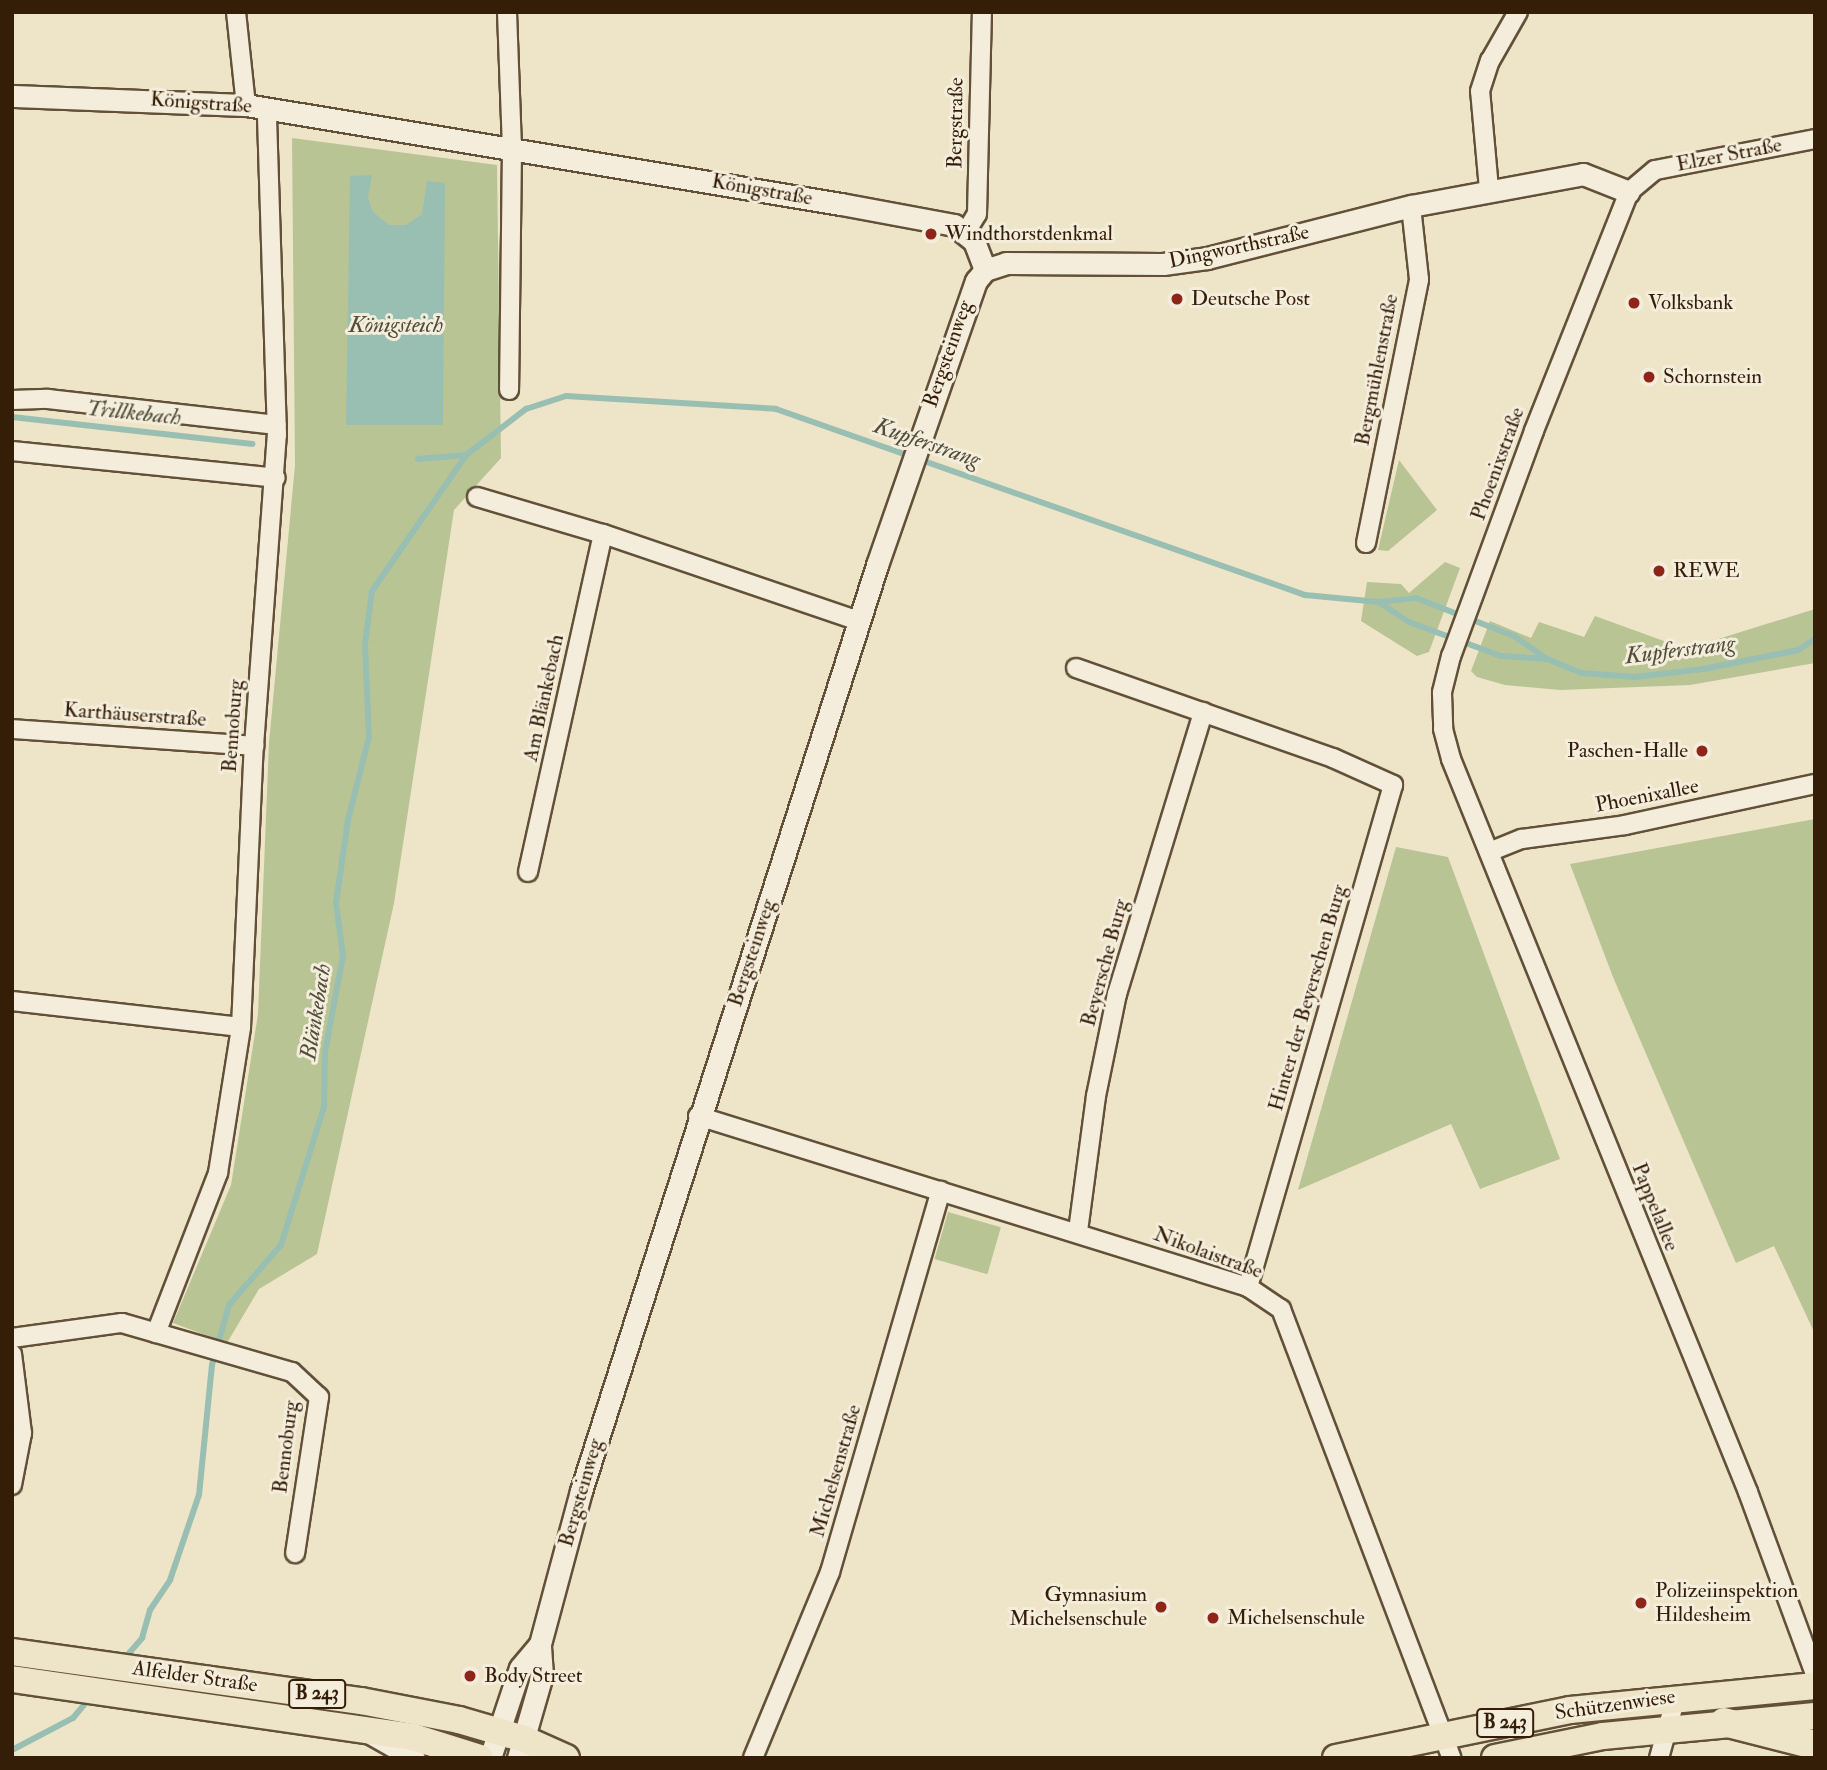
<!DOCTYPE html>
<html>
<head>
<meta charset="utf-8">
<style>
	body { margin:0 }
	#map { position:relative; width:1827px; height:1770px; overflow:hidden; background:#eee4c8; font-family:"IM FELL Double Pica",serif }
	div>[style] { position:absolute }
	.green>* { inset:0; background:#b9c495; transform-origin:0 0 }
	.water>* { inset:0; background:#99bfb3 }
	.stream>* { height:6px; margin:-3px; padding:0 3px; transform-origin:3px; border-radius:3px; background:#99bfb3 }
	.roads { filter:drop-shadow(2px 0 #625038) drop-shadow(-2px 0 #625038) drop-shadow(0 2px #625038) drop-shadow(0 -2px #625038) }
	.minor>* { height:18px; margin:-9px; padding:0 9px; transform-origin:9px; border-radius:9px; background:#f4eddb }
	.tertiary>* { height:21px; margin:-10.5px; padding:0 10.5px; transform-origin:10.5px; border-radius:10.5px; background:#f4eddb }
	.primary>* { height:26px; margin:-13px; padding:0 13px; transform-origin:13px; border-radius:13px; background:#eee4c8 }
	.trunk>* { height:28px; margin:-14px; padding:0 14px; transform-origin:14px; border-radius:14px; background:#eee4c8 }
	.dots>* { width:19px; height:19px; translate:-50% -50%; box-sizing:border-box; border:4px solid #f4eddb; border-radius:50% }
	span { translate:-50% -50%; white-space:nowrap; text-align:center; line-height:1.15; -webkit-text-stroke:6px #f4eddb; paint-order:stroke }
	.shield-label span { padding:2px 5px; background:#f4eddb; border:2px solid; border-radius:5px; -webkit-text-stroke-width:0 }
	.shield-label { font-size:19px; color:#341e08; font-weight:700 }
	.street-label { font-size:21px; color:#341e08 }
	.poi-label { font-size:21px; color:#341e08 }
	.left { translate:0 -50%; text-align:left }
	.right { translate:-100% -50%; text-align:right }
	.water-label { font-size:23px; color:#524e3b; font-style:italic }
	.frame { position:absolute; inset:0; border:14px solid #341e08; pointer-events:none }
</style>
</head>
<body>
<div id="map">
	<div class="green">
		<div style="clip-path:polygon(292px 138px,497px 165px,501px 458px,454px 510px,394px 903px,317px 1254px,259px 1289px,227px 1343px,173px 1323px,231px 1185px,258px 1014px,269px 743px,295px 465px)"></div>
		<div style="clip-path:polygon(1399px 460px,1437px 510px,1388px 551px,1378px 550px)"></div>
		<div style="clip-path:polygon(1445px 562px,1460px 568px,1429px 652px,1417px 656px,1361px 621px,1367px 582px,1401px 584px,1409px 593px)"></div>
		<div style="clip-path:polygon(1815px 609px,1815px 663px,1690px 685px,1560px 690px,1505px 685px,1477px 677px,1471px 671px,1490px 621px,1531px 638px,1539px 622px,1584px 637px,1595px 616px,1686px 649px)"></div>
		<div style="clip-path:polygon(1815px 819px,1815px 1334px,1774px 1246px,1736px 1263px,1613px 977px,1570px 864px)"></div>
		<div style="clip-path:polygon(1396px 847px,1448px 857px,1560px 1159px,1480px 1189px,1451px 1124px,1298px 1190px)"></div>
		<div style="left:948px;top:1212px;width:55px;height:49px;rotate:16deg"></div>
	</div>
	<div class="water">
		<div style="clip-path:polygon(372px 175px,368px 198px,373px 212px,389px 225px,406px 225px,422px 214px,427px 181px,445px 183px,443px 425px,346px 425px,350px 176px)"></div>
	</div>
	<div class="stream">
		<div style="left:12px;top:417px;width:242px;rotate:6.4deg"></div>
		<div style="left:418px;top:459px;width:48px;rotate:-4.8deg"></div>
		<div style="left:1379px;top:602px;width:37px;rotate:-6deg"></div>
		<div style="left:1416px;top:598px;width:105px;rotate:21.2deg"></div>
		<div style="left:1514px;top:636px;width:38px;rotate:35deg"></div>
		<div style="left:124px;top:1659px;width:28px;rotate:-49deg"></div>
		<div style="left:142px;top:1638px;width:29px;rotate:-74deg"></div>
		<div style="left:150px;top:1610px;width:36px;rotate:-56deg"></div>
		<div style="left:170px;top:1580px;width:90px;rotate:-71.2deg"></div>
		<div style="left:199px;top:1495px;width:131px;rotate:-84.3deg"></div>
		<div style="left:212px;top:1365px;width:62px;rotate:-74.2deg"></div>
		<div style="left:229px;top:1305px;width:79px;rotate:-49.1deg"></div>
		<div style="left:281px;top:1245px;width:145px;rotate:-72.7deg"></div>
		<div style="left:324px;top:1107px;width:55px;rotate:-89deg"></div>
		<div style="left:325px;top:1052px;width:98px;rotate:-79.4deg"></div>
		<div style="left:343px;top:956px;width:53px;rotate:-97.5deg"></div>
		<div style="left:336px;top:903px;width:84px;rotate:-81.8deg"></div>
		<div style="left:348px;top:820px;width:86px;rotate:-75.8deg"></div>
		<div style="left:369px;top:737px;width:93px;rotate:-92.5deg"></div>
		<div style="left:365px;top:644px;width:53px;rotate:-82.5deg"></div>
		<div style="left:372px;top:591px;width:165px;rotate:-55.3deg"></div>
		<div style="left:466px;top:455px;width:76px;rotate:-37.5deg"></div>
		<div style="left:526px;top:409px;width:42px;rotate:-18deg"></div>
		<div style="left:566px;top:396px;width:210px;rotate:3.5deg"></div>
		<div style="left:776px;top:409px;width:561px;rotate:19.37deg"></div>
		<div style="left:1305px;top:595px;width:74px;rotate:5.4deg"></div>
		<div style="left:1379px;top:602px;width:36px;rotate:34deg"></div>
		<div style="left:1409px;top:622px;width:98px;rotate:20.3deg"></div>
		<div style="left:1501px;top:656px;width:46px;rotate:3.7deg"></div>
		<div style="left:1547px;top:659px;width:38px;rotate:22deg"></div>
		<div style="left:1582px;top:673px;width:53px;rotate:4.3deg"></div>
		<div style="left:1635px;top:677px;width:69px;rotate:-6.6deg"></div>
		<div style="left:1704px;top:669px;width:96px;rotate:-11.4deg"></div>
		<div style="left:1798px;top:650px;width:20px;rotate:-33deg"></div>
		<div style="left:12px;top:1750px;width:69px;rotate:-27.7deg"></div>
		<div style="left:73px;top:1718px;width:25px;rotate:-50deg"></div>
	</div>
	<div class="roads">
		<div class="minor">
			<div style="left:236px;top:12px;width:94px;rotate:83.9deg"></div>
			<div style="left:507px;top:12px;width:137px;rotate:87.9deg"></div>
			<div style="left:512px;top:149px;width:241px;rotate:90.7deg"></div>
			<div style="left:1815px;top:139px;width:163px;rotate:169deg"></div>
			<div style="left:1655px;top:170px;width:34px;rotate:140deg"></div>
			<div style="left:1629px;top:192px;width:257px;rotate:111.7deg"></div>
			<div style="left:1534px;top:431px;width:240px;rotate:110.2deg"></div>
			<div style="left:1451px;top:656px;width:38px;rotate:104deg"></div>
			<div style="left:1442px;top:693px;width:36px;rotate:88deg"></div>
			<div style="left:1443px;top:729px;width:31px;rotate:75deg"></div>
			<div style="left:1451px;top:759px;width:791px;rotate:67.94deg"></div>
			<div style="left:1748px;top:1492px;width:194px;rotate:69.8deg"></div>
			<div style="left:1489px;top:189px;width:98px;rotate:-95.2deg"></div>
			<div style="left:1480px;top:91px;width:32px;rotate:-72deg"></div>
			<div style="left:1490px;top:61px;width:56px;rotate:-60.3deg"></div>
			<div style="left:966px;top:232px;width:21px;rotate:-59deg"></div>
			<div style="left:977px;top:214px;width:202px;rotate:-88.6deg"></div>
			<div style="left:12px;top:400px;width:36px;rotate:-2deg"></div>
			<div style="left:48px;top:399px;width:230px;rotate:6.5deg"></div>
			<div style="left:12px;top:451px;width:265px;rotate:5.8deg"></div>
			<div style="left:477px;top:497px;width:131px;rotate:16.4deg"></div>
			<div style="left:603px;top:534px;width:269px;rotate:18.8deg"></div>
			<div style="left:1366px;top:543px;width:269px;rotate:-78.6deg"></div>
			<div style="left:1419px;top:279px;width:73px;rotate:-96.3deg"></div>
			<div style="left:1076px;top:668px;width:272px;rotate:19.3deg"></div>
			<div style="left:1333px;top:758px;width:66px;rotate:24.2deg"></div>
			<div style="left:1393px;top:785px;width:523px;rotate:106.11deg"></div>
			<div style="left:12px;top:729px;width:243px;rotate:4deg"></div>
			<div style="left:1489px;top:852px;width:35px;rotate:-22deg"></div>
			<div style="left:1522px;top:839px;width:104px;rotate:-7.7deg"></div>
			<div style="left:1625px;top:825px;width:194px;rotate:-12.2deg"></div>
			<div style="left:528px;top:872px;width:346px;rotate:-77.5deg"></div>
			<div style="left:12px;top:1001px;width:230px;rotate:6.5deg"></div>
			<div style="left:698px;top:1116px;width:576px;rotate:17.27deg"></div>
			<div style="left:1248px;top:1287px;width:40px;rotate:34deg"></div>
			<div style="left:1281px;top:1309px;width:480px;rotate:69.2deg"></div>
			<div style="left:1078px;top:1231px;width:136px;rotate:-82.4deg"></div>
			<div style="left:1096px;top:1096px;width:104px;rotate:-78.4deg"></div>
			<div style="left:1117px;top:994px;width:295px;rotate:-73deg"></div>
			<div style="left:156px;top:1333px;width:172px;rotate:-68.8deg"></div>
			<div style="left:218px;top:1173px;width:148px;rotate:-81deg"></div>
			<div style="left:241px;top:1027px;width:281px;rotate:-87.4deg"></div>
			<div style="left:254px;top:746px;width:312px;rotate:-85.8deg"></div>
			<div style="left:277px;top:435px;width:326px;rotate:-91.8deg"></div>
			<div style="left:12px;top:1338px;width:111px;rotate:-7.8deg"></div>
			<div style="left:122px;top:1323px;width:177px;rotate:16.1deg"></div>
			<div style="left:292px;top:1372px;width:37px;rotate:43deg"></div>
			<div style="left:319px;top:1397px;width:158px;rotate:98.7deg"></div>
			<div style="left:12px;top:1354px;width:80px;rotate:82.8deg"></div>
			<div style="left:22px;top:1433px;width:53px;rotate:100.9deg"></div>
			<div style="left:753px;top:1758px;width:201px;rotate:-67.5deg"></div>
			<div style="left:830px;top:1572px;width:397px;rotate:-73.8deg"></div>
			<div style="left:1659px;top:1758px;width:63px;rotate:-74.4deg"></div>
		</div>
		<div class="tertiary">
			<div style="left:12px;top:96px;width:234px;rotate:2.2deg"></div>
			<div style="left:246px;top:105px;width:603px;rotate:9.45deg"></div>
			<div style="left:841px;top:204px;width:115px;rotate:10.5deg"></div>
			<div style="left:954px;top:225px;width:26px;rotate:39deg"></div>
			<div style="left:974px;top:241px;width:31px;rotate:69deg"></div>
			<div style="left:372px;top:1734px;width:48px;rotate:29.7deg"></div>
			<div style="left:490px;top:1758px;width:95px;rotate:-71.6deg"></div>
			<div style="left:520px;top:1668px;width:31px;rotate:-50deg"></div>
			<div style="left:518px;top:1758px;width:86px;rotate:-73.9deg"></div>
			<div style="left:542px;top:1675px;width:31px;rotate:-94deg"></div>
			<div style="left:540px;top:1644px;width:158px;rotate:-75deg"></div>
			<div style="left:581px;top:1491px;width:972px;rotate:-72.27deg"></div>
			<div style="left:877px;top:565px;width:301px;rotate:-70.8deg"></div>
			<div style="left:976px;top:281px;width:14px;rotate:-51deg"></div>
			<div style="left:985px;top:270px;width:22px;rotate:-18deg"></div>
			<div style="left:1006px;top:263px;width:157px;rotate:0.4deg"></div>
			<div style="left:1163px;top:264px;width:44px;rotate:-7.8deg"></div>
			<div style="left:1207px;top:258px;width:211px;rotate:-14.3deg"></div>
			<div style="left:1411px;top:206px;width:175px;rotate:-10.5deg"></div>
			<div style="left:1583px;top:174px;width:49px;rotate:21.4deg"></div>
		</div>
		<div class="primary">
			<div style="left:12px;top:1652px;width:352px;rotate:8deg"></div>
			<div style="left:361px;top:1701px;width:100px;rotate:11deg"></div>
			<div style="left:459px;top:1720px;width:68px;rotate:16.3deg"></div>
			<div style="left:524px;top:1739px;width:46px;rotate:24.3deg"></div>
			<div style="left:12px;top:1679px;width:405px;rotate:8.2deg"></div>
			<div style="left:413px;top:1737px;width:70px;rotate:17.4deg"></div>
			<div style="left:1336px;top:1758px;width:239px;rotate:-11.6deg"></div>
			<div style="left:1570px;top:1710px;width:246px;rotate:-5.6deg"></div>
			<div style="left:1495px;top:1758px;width:110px;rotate:-11.5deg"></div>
			<div style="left:1603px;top:1736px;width:213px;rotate:-5.4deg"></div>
		</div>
		<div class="trunk">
			<div style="left:1724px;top:1722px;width:94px;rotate:14.2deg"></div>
		</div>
	</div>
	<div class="dots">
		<div style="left:931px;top:234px;background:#8f2418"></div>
		<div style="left:1177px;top:299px;background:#8f2418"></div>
		<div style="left:1634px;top:303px;background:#8f2418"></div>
		<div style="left:1649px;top:377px;background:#8f2418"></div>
		<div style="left:1659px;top:571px;background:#8f2418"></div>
		<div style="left:1702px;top:751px;background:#8f2418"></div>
		<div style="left:1641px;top:1603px;background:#8f2418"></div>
		<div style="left:1161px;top:1607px;background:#8f2418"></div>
		<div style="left:1213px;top:1618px;background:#8f2418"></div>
		<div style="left:470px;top:1676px;background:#8f2418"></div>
	</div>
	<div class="shield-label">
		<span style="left:317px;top:1694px">B 243</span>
		<span style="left:1505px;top:1723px">B 243</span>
	</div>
	<div class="street-label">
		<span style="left:201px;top:103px;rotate:4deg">Königstraße</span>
		<span style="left:956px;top:123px;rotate:-89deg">Bergstraße</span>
		<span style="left:1729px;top:155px;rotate:-11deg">Elzer Straße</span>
		<span style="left:762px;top:190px;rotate:10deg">Königstraße</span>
		<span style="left:1239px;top:247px;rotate:-12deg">Dingworthstraße</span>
		<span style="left:948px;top:354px;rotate:-71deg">Bergsteinweg</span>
		<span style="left:1377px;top:370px;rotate:-79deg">Bergmühlenstraße</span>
		<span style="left:1498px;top:464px;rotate:-70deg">Phoenixstraße</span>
		<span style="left:544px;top:698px;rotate:-78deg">Am Blänkebach</span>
		<span style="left:135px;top:715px;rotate:4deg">Karthäuserstraße</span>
		<span style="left:233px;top:726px;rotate:-86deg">Bennoburg</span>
		<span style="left:1647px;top:796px;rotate:-11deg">Phoenixallee</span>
		<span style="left:752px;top:953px;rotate:-72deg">Bergsteinweg</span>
		<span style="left:1105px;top:963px;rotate:-75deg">Beyersche Burg</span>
		<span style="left:1308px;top:998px;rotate:-74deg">Hinter der Beyerschen Burg</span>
		<span style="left:1655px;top:1207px;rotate:68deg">Pappelallee</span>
		<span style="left:1208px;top:1253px;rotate:20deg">Nikolaistraße</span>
		<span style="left:286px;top:1447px;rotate:-83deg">Bennoburg</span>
		<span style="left:836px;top:1471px;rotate:-74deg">Michelsenstraße</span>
		<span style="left:581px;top:1493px;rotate:-74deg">Bergsteinweg</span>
		<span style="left:195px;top:1677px;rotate:8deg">Alfelder Straße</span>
		<span style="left:1615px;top:1705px;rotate:-8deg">Schützenwiese</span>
	</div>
	<div class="poi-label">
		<span class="left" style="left:945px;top:234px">Windthorstdenkmal</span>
		<span class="left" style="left:1191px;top:299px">Deutsche Post</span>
		<span class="left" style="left:1648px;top:303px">Volksbank</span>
		<span class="left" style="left:1663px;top:377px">Schornstein</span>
		<span class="left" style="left:1673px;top:571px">REWE</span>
		<span class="right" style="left:1688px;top:751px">Paschen-Halle</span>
		<span class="left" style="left:1655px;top:1603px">Polizeiinspektion<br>Hildesheim</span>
		<span class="right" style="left:1147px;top:1607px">Gymnasium<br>Michelsenschule</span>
		<span class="left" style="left:1227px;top:1618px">Michelsenschule</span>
		<span class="left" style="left:484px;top:1676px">Body Street</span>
	</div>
	<div class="water-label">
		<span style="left:396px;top:325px">Königsteich</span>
		<span style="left:134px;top:413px;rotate:6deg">Trillkebach</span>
		<span style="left:927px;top:443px;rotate:19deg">Kupferstrang</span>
		<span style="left:1680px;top:650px;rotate:-7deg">Kupferstrang</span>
		<span style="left:316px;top:1012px;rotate:-81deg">Blänkebach</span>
	</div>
	<div class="frame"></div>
</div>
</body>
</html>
